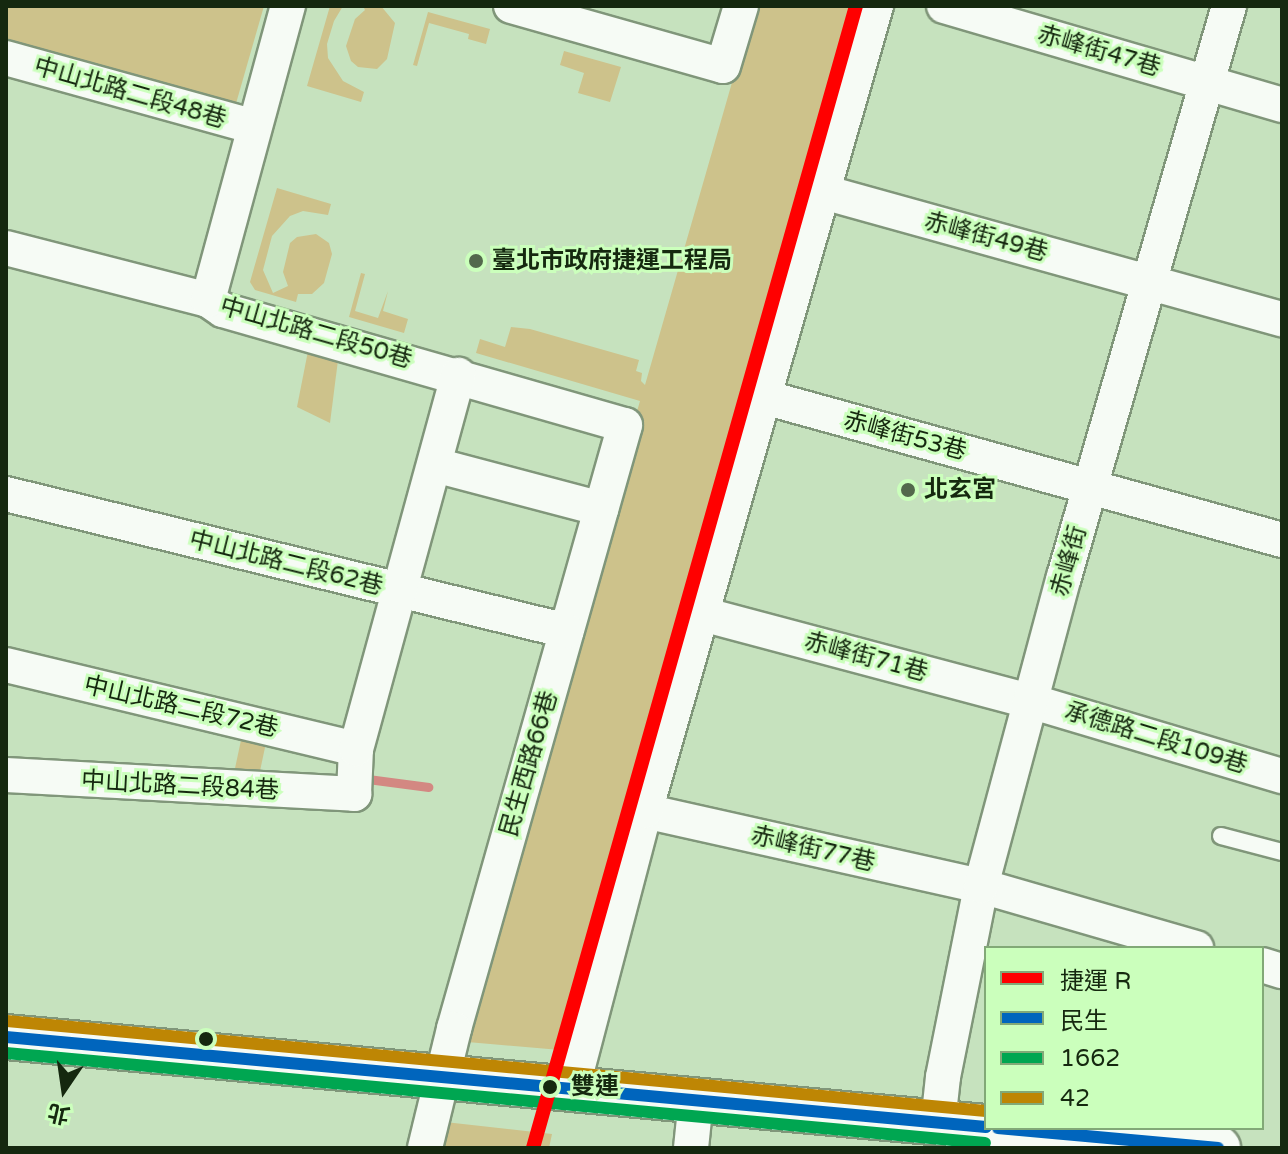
<!DOCTYPE html>
<html>
<head>
<meta charset="utf-8">
<style>
	body { margin:0 }
	#map { position:relative; width:1288px; height:1154px; overflow:hidden; background:#c6e2be; font-family:"Varela Round","Noto Sans TC",sans-serif }
	div>[style] { position:absolute }
	.green>* { inset:0; background:#cdc28b; transform-origin:0 0 }
	.stream>* { height:9px; margin:-4.5px; padding:0 4.5px; transform-origin:4.5px; border-radius:4.5px; background:#d38882 }
	.roads { filter:drop-shadow(2px 0 #80967a) drop-shadow(-2px 0 #80967a) drop-shadow(0 2px #80967a) drop-shadow(0 -2px #80967a) }
	.lane>* { height:16px; margin:-8px; padding:0 8px; transform-origin:8px; border-radius:8px; background:#f6fbf5 }
	.street>* { height:34px; margin:-17px; padding:0 17px; transform-origin:17px; border-radius:17px; background:#f6fbf5 }
	.secondary>* { height:44px; margin:-22px; padding:0 22px; transform-origin:22px; border-radius:22px; background:#f6fbf5 }
	.bus-1>* { height:12px; margin:-6px; padding:0 6px; transform-origin:6px; border-radius:6px; background:#0065bd }
	.bus-2>* { height:12px; margin:-6px; padding:0 6px; transform-origin:6px; border-radius:6px; background:#00a651 }
	.bus-3>* { height:12px; margin:-6px; padding:0 6px; transform-origin:6px; border-radius:6px; background:#be8604 }
	.metro-1>* { height:14px; margin:-7px; padding:0 7px; transform-origin:7px; border-radius:7px; background:#f00 }
	.dots>* { width:22px; height:22px; translate:-50% -50%; box-sizing:border-box; border:4px solid #cbffbc; border-radius:50% }
	span { translate:-50% -50%; white-space:nowrap; text-align:center; line-height:1.15; -webkit-text-stroke:6px #cbffbc; paint-order:stroke }
	.street-label { font-size:24px; color:#15280f }
	.poi-label { font-size:24px; color:#15280f; font-weight:700 }
	.left { translate:0 -50%; text-align:left }
	.stop-label { font-size:24px; color:#15280f; font-weight:700 }
	.frame { position:absolute; inset:0; border:8px solid #15280f; pointer-events:none }
	.legend { position:absolute; left:984px; top:946px; width:280px; height:184px; box-sizing:border-box; background:#cbffbc; border:2px solid #82a977; margin:0; padding:10px 14px; list-style:none; font-size:24px; color:#15280f }
	.legend li { display:flex; align-items:center; gap:16px; height:40px }
	.legend b { width:40px; border:2px solid #82a977 }
	.north { position:absolute; left:24px; top:1050px; width:80px; height:80px; -webkit-text-stroke:6px #cbffbc; paint-order:stroke; rotate:193deg; font-size:22px; font-weight:700; line-height:32px; text-align:center; color:#15280f }
	.north::after { content:''; display:block; margin:auto; width:28px; height:36px; background:#15280f; clip-path:polygon(50% 0,100% 100%,50% 72%,0 100%) }
</style>
</head>
<body>
<div id="map">
	<div class="green">
		<div style="clip-path:polygon(6px 6px,264px 6px,235px 107px,6px 41px)"></div>
		<div style="clip-path:polygon(330px 6px,343px 6px,334px 21px,327px 44px,328px 58px,343px 81px,364px 92px,361px 102px,307px 86px)"></div>
		<div style="clip-path:polygon(363px 6px,381px 6px,395px 23px,387px 59px,377px 69px,358px 67px,351px 61px,346px 46px,355px 19px,365px 10px)"></div>
		<div style="clip-path:polygon(754px 6px,865px 6px,572px 1051px,456px 1041px,640px 401px,476px 353px,480px 339px,505px 347px,511px 327px,530px 329px,639px 360px,636px 371px,642px 373px,641px 381px,645px 385px)"></div>
		<div style="clip-path:polygon(428px 12px,490px 29px,486px 44px,468px 39px,469px 34px,429px 23px,417px 66px,413px 65px)"></div>
		<div style="clip-path:polygon(564px 51px,621px 67px,610px 102px,578px 93px,584px 73px,560px 65px)"></div>
		<div style="clip-path:polygon(277px 188px,331px 204px,328px 215px,303px 211px,290px 216px,272px 236px,263px 270px,273px 293px,288px 286px,283px 272px,290px 243px,297px 237px,316px 234px,329px 243px,332px 254px,324px 283px,312px 294px,298px 294px,296px 302px,255px 290px,250px 282px)"></div>
		<div style="clip-path:polygon(361px 273px,365px 274px,355px 311px,378px 318px,388px 291px,383px 311px,408px 319px,404px 333px,349px 317px)"></div>
		<div style="clip-path:polygon(309px 346px,338px 360px,330px 423px,297px 407px)"></div>
		<div style="left:244px;top:726px;width:25px;height:58px;rotate:12deg"></div>
		<div style="clip-path:polygon(445px 1122px,552px 1134px,549px 1148px,437px 1148px)"></div>
	</div>
	<div class="stream">
		<div style="left:360px;top:778px;width:69px;rotate:7.5deg"></div>
	</div>
	<div class="roads">
		<div class="lane">
			<div style="left:1221px;top:836px;width:63px;rotate:14.7deg"></div>
		</div>
		<div class="street">
			<div style="left:511px;top:6px;width:220px;rotate:15.8deg"></div>
			<div style="left:723px;top:66px;width:63px;rotate:-73.3deg"></div>
			<div style="left:944px;top:6px;width:352px;rotate:16.3deg"></div>
			<div style="left:6px;top:58px;width:257px;rotate:15.5deg"></div>
			<div style="left:823px;top:192px;width:476px;rotate:15.5deg"></div>
			<div style="left:6px;top:248px;width:209px;rotate:14.4deg"></div>
			<div style="left:208px;top:300px;width:18px;rotate:34deg"></div>
			<div style="left:223px;top:310px;width:418px;rotate:16deg"></div>
			<div style="left:625px;top:425px;width:628px;rotate:105.81deg"></div>
			<div style="left:454px;top:1029px;width:122px;rotate:103.7deg"></div>
			<div style="left:208px;top:300px;width:305px;rotate:-74.8deg"></div>
			<div style="left:764px;top:397px;width:537px;rotate:15.43deg"></div>
			<div style="left:435px;top:465px;width:172px;rotate:14.8deg"></div>
			<div style="left:6px;top:494px;width:577px;rotate:13.72deg"></div>
			<div style="left:702px;top:614px;width:339px;rotate:14.9deg"></div>
			<div style="left:1030px;top:701px;width:263px;rotate:16.6deg"></div>
			<div style="left:6px;top:665px;width:360px;rotate:13.5deg"></div>
			<div style="left:6px;top:775px;width:349px;rotate:3.1deg"></div>
			<div style="left:354px;top:794px;width:45px;rotate:-87.5deg"></div>
			<div style="left:356px;top:749px;width:388px;rotate:-74.7deg"></div>
			<div style="left:645px;top:811px;width:344px;rotate:12.6deg"></div>
			<div style="left:981px;top:886px;width:224px;rotate:16.1deg"></div>
			<div style="left:1262px;top:965px;width:21px;rotate:17deg"></div>
			<div style="left:572px;top:1089px;width:287px;rotate:-75.3deg"></div>
			<div style="left:645px;top:811px;width:837px;rotate:-73.99deg"></div>
			<div style="left:938px;top:1123px;width:46px;rotate:-83.8deg"></div>
			<div style="left:943px;top:1077px;width:195px;rotate:-78.7deg"></div>
			<div style="left:981px;top:886px;width:320px;rotate:-75deg"></div>
			<div style="left:1064px;top:577px;width:594px;rotate:-73.88deg"></div>
			<div style="left:691px;top:1148px;width:48px;rotate:-84.1deg"></div>
		</div>
		<div class="secondary">
			<div style="left:6px;top:1037px;width:984px;rotate:5.25deg"></div>
			<div style="left:998px;top:1128px;width:221px;rotate:5.2deg"></div>
		</div>
	</div>
	<div class="bus-1">
		<div style="left:6px;top:1037px;width:984px;rotate:5.25deg"></div>
		<div style="left:998px;top:1128px;width:221px;rotate:5.2deg"></div>
	</div>
	<div class="bus-2">
		<div style="left:6px;top:1053px;width:983px;rotate:5.25deg"></div>
	</div>
	<div class="bus-3">
		<div style="left:7px;top:1021px;width:983px;rotate:5.25deg"></div>
	</div>
	<div class="metro-1">
		<div style="left:533px;top:1148px;width:1187px;rotate:-74.21deg"></div>
	</div>
	<div class="dots">
		<div style="left:476px;top:261px;background:#53694c"></div>
		<div style="left:908px;top:490px;background:#53694c"></div>
		<div style="left:206px;top:1039px;background:#15280f"></div>
		<div style="left:550px;top:1087px;background:#15280f"></div>
	</div>
	<div class="street-label">
		<span style="left:1099px;top:51px;rotate:16deg">赤峰街47巷</span>
		<span style="left:130px;top:93px;rotate:16deg">中山北路二段48巷</span>
		<span style="left:986px;top:237px;rotate:15deg">赤峰街49巷</span>
		<span style="left:316px;top:333px;rotate:16deg">中山北路二段50巷</span>
		<span style="left:905px;top:436px;rotate:15deg">赤峰街53巷</span>
		<span style="left:1069px;top:561px;rotate:-74deg">赤峰街</span>
		<span style="left:286px;top:563px;rotate:14deg">中山北路二段62巷</span>
		<span style="left:866px;top:657px;rotate:15deg">赤峰街71巷</span>
		<span style="left:181px;top:707px;rotate:13deg">中山北路二段72巷</span>
		<span style="left:1156px;top:738px;rotate:17deg">承德路二段109巷</span>
		<span style="left:529px;top:764px;rotate:-74deg">民生西路66巷</span>
		<span style="left:180px;top:786px;rotate:3deg">中山北路二段84巷</span>
		<span style="left:813px;top:849px;rotate:13deg">赤峰街77巷</span>
	</div>
	<div class="poi-label">
		<span class="left" style="left:492px;top:261px">臺北市政府捷運工程局</span>
		<span class="left" style="left:924px;top:490px">北玄宮</span>
	</div>
	<div class="stop-label">
		<span class="left" style="left:571px;top:1087px">雙連</span>
	</div>
	<div class="frame"></div>
	<ul class="legend">
	<li><b style="height:10px;background:#f00"></b>捷運 R</li>
	<li><b style="height:10px;background:#0065bd"></b>民生</li>
	<li><b style="height:10px;background:#00a651"></b>1662</li>
	<li><b style="height:10px;background:#be8604"></b>42</li>
	</ul>
	<div class="north">北</div>
</div>
</body>
</html>
